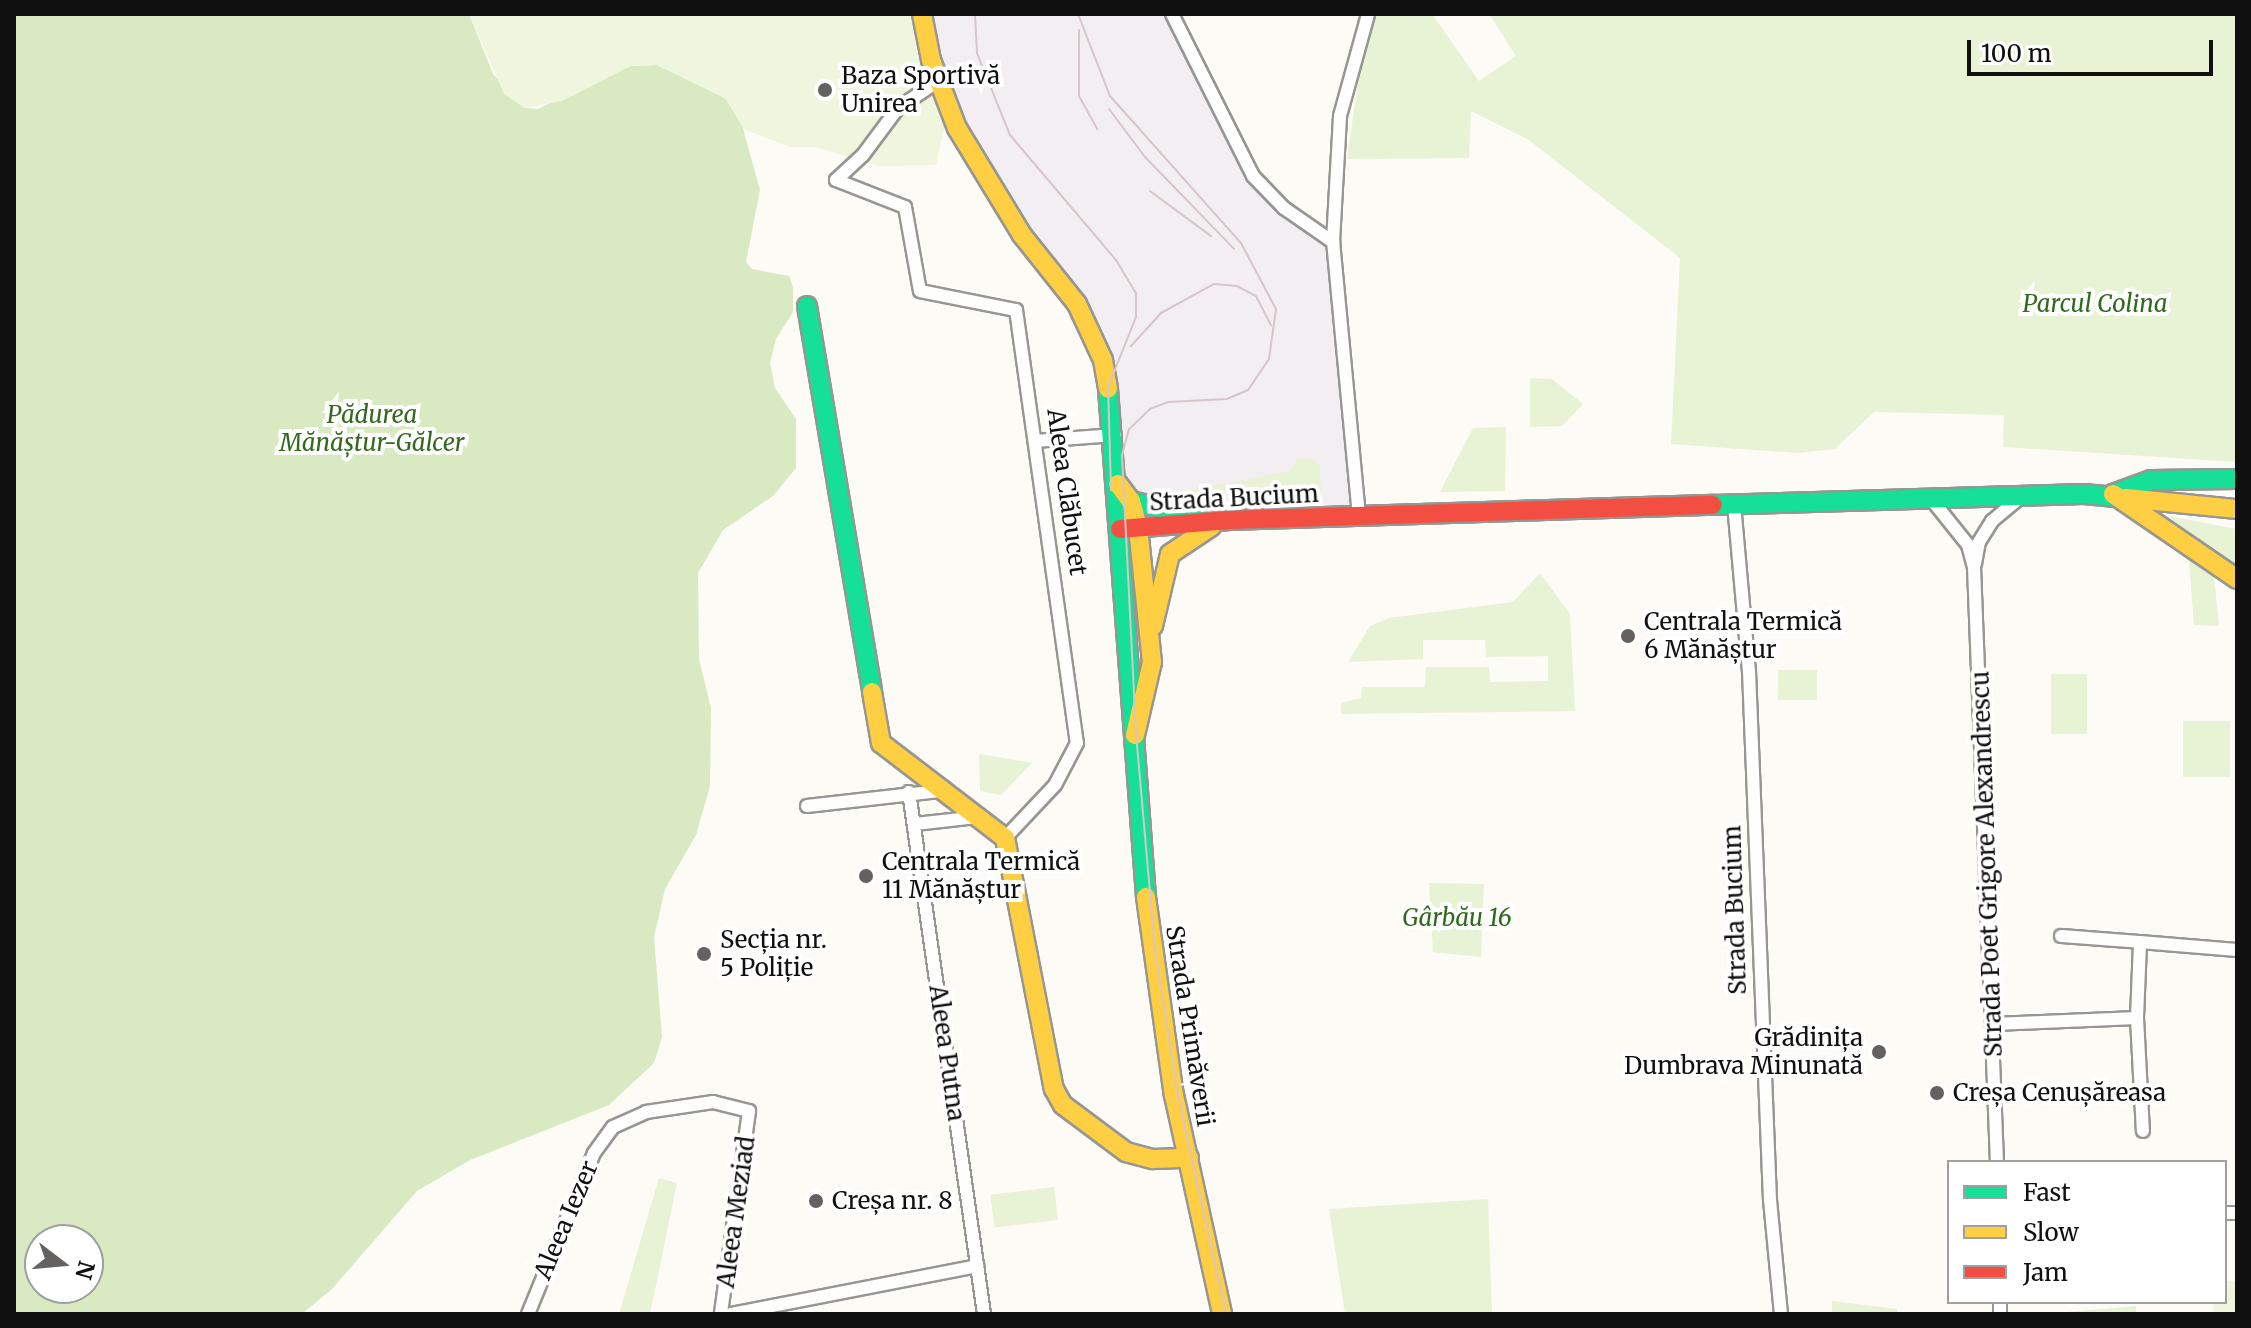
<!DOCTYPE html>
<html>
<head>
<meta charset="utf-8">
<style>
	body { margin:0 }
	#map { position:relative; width:2251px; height:1328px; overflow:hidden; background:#fcfbf5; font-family:Merriweather,serif }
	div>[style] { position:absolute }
	.industrial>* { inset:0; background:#f3eef1 }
	.green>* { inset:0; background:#e8f2d5; transform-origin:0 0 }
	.forest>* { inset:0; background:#d9eac2 }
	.pitch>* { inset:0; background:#f0f6de }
	.roads { filter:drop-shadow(2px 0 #969693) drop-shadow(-2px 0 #969693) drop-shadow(0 2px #969693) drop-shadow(0 -2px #969693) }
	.street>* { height:12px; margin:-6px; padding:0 6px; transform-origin:6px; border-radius:6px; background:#fffefe }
	.fast>* { height:18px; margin:-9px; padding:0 9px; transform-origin:9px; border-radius:9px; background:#16e098 }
	.slow>* { height:18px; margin:-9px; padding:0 9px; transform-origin:9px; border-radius:9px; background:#ffcf43 }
	.jam>* { height:18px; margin:-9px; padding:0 9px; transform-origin:9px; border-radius:9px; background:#f24e42 }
	.tram>* { height:2px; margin:-1px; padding:0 1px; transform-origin:1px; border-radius:1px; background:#d8c5c7 }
	.dots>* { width:22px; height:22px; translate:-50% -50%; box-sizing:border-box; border:4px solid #fff; border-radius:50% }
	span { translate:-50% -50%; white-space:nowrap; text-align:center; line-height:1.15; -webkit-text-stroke:8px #fff; paint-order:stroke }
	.poi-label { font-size:24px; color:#101010 }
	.left { translate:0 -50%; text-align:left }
	.right { translate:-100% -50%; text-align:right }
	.park-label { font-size:24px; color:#326a1d; font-style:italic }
	.street-label { font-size:24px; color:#101010 }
	.frame { position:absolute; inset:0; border:16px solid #101010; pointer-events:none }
	.legend { position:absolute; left:1947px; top:1160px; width:280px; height:144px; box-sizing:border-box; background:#fff; border:2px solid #9f9f9f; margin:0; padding:10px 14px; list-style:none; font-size:24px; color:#101010 }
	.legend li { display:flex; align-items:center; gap:16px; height:40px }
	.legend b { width:40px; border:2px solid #9f9f9f }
	.north { position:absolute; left:24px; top:1224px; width:80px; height:80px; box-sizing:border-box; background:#fff; border:2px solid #9f9f9f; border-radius:50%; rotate:106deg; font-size:22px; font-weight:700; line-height:32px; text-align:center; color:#101010 }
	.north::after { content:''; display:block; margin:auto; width:28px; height:36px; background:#636260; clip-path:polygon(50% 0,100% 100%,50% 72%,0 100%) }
	.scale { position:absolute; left:1967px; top:40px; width:246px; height:36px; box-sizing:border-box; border:4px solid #101010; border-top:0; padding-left:10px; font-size:24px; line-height:28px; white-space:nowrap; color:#101010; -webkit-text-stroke:6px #fff; paint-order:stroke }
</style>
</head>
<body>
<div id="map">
	<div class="industrial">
		<div style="clip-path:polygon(922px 14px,1172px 14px,1253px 176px,1333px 242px,1359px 516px,1230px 520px,1154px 508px,1118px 484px,1103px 360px,957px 128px)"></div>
	</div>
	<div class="green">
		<div style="clip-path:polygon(1376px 14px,1432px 14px,1479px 81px,1516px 56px,1489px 14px,2237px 14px,2237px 462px,2003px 447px,2004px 415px,1874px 412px,1835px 449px,1798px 453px,1671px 444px,1680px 258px,1529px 140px,1471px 111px,1469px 158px,1347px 159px,1360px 68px)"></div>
		<div style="clip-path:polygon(1530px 378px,1552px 379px,1583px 404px,1562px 426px,1530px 427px)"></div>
		<div style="clip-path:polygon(1506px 427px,1505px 491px,1440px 492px,1473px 428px)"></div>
		<div style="clip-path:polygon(1310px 458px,1320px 466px,1321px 495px,1281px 502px,1185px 491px,1290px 471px,1297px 459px)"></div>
		<div style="clip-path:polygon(2168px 516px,2237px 529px,2237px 570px)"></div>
		<div style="clip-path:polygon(2189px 560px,2214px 577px,2219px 626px,2194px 625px)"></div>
		<div style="clip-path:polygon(1540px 573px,1570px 614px,1575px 711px,1341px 714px,1341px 703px,1361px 698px,1362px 687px,1425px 687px,1426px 667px,1489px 667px,1490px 682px,1548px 681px,1548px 656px,1486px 657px,1485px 640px,1423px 640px,1423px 659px,1348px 662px,1370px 626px,1389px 618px,1513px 602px)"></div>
		<div style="left:1817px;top:670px;width:30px;height:39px;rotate:90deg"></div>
		<div style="left:2051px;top:674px;width:36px;height:60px"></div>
		<div style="left:2230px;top:721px;width:56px;height:47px;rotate:90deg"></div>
		<div style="clip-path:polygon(979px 754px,1032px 763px,1001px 795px,980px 791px)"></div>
		<div style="clip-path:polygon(1429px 883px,1484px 884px,1481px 957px,1433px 952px)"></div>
		<div style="clip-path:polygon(659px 1178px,677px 1183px,650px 1314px,619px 1314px)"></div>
		<div style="left:1054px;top:1187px;width:33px;height:64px;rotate:83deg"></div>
		<div style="clip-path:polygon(1488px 1199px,1492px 1314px,1345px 1314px,1329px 1209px)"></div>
		<div style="clip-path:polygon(1832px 1301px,1897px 1309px,1897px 1314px,1832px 1314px)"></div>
		<div style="clip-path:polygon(2136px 1306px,2136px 1314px,2067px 1314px,2067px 1312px)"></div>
	</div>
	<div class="forest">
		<div style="clip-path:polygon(evenodd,14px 14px,469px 14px,493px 74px,525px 108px,538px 109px,607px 74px,631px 66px,657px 65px,725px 98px,740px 118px,760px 190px,746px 262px,752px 269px,789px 276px,793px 287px,793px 312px,776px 339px,770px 363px,775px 388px,796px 419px,796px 468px,773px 496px,723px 530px,698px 573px,699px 659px,711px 708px,710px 786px,696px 835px,665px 889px,654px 937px,662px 1037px,654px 1063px,609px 1105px,470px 1160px,417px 1191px,332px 1289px,302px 1314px,14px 1314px,14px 14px,40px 1240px,88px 1240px,88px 1288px,40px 1288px,40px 1240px)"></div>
	</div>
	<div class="pitch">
		<div style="clip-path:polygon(469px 14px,930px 14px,947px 115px,936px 165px,879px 166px,815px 147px,789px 147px,744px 129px,725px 98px,657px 65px,631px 66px,562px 101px,525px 108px,504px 94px)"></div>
		<div style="clip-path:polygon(2225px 1281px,2237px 1281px,2237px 1314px,2213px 1314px,2214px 1302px,2225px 1302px)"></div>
	</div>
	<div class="roads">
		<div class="street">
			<div style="left:1172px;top:14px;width:181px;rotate:63.4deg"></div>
			<div style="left:1253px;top:176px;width:45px;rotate:45.9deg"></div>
			<div style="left:1284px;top:208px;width:60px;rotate:34.8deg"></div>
			<div style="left:836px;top:180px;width:74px;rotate:21.4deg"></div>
			<div style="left:905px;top:207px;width:85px;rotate:79.9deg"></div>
			<div style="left:920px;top:291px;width:98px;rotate:11.2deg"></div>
			<div style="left:1016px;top:310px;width:437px;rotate:82deg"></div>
			<div style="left:1077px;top:743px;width:47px;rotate:117.6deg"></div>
			<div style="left:1055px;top:785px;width:73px;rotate:133.3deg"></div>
			<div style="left:836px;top:180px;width:37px;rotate:-43deg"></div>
			<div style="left:863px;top:155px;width:59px;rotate:-53.3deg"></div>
			<div style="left:898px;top:108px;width:48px;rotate:-34deg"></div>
			<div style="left:1035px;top:441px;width:80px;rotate:-4.3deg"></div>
			<div style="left:1932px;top:500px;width:58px;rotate:51.3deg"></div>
			<div style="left:1968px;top:545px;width:23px;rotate:75deg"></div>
			<div style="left:1974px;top:567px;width:595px;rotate:87.79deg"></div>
			<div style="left:1734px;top:504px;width:168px;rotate:84.9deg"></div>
			<div style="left:1749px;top:671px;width:529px;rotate:87.73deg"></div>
			<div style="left:1770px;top:1200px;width:115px;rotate:84.5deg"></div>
			<div style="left:1359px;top:516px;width:275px;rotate:-95.4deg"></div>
			<div style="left:1333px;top:242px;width:126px;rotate:-86.8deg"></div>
			<div style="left:1340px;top:116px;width:106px;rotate:-74.6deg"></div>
			<div style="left:1975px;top:564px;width:22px;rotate:-80deg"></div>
			<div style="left:1979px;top:542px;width:25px;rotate:-58deg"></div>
			<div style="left:1992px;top:521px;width:38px;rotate:-40deg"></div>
			<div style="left:909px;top:792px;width:527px;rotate:81.82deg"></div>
			<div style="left:807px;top:806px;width:133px;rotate:-6.5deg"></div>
			<div style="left:915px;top:824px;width:62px;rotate:-6.4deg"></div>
			<div style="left:2061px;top:936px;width:79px;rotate:4.3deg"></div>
			<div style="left:2137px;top:1018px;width:113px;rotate:87deg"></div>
			<div style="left:1994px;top:1024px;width:143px;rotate:-2.4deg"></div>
			<div style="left:2137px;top:1018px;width:76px;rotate:-87.7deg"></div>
			<div style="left:2140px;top:942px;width:97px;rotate:4.7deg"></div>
			<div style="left:2225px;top:1213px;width:12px"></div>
			<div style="left:2000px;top:1302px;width:12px;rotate:90deg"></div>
			<div style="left:528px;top:1314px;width:174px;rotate:-67.7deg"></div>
			<div style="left:594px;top:1153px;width:32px;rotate:-54deg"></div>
			<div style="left:613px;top:1127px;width:36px;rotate:-24deg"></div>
			<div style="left:646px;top:1112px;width:68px;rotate:-8.5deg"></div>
			<div style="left:713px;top:1102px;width:37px;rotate:14deg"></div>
			<div style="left:749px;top:1111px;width:205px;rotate:97.9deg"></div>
			<div style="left:731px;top:1314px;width:251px;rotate:-11deg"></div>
		</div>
		<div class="fast">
			<div style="left:807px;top:306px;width:391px;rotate:80.4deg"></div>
			<div style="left:1108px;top:389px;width:509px;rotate:85.72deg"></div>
			<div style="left:2113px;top:494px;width:40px;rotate:-20.2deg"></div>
			<div style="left:2151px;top:480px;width:86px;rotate:-0.7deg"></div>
			<div style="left:1131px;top:501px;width:63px;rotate:13.8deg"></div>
			<div style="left:1713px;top:505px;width:371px;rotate:-1.7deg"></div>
			<div style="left:2084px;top:494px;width:42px;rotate:5.4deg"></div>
		</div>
		<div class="slow">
			<div style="left:922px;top:14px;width:47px;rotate:78.9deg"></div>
			<div style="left:931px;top:60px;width:73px;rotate:69.1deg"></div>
			<div style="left:957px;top:128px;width:125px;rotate:58.7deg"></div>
			<div style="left:1022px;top:235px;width:88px;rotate:51.4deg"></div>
			<div style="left:1077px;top:304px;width:62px;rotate:65.1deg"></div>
			<div style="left:1103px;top:360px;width:29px;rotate:80deg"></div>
			<div style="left:1118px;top:484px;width:21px;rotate:53deg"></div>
			<div style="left:1131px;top:501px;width:27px;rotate:75deg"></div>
			<div style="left:1138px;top:527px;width:136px;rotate:84.1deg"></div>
			<div style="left:1152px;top:662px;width:75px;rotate:103.1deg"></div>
			<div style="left:2113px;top:494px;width:150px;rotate:34.4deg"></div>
			<div style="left:2126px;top:498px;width:112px;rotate:5.7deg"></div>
			<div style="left:1153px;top:626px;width:74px;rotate:-76.7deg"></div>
			<div style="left:1170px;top:554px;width:50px;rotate:-33.7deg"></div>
			<div style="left:872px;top:692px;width:52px;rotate:80deg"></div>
			<div style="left:881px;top:743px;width:156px;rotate:37.5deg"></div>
			<div style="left:1005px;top:838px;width:256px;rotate:79deg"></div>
			<div style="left:1054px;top:1089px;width:18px;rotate:61deg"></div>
			<div style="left:1063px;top:1105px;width:79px;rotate:36.7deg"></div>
			<div style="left:1126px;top:1152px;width:28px;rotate:15deg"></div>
			<div style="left:1153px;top:1159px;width:36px;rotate:-2deg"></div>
			<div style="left:1146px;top:897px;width:200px;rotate:82deg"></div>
			<div style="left:1174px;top:1095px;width:224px;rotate:77.6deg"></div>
		</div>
		<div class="jam">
			<div style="left:1120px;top:529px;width:110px;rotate:-4.7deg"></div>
			<div style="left:1230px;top:520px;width:483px;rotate:-1.8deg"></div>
		</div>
	</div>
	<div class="tram">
		<div style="left:975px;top:14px;width:39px;rotate:87deg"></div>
		<div style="left:977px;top:53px;width:88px;rotate:68.1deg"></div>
		<div style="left:1010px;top:135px;width:164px;rotate:49.7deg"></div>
		<div style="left:1116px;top:260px;width:39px;rotate:59deg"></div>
		<div style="left:1136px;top:293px;width:24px;rotate:90deg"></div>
		<div style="left:1136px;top:317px;width:75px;rotate:111.8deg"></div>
		<div style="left:1108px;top:387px;width:103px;rotate:88.3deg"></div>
		<div style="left:1078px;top:14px;width:88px;rotate:68.7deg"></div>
		<div style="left:1110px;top:96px;width:197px;rotate:48.3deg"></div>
		<div style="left:1241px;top:243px;width:75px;rotate:62.1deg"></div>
		<div style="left:1276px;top:309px;width:50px;rotate:98deg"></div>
		<div style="left:1269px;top:359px;width:37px;rotate:124deg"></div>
		<div style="left:1248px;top:390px;width:23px;rotate:157deg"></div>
		<div style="left:1227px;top:399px;width:59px;rotate:177.1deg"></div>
		<div style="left:1168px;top:402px;width:19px;rotate:159deg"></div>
		<div style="left:1150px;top:409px;width:29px;rotate:136deg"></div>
		<div style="left:1129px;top:429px;width:28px;rotate:105deg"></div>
		<div style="left:1122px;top:456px;width:277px;rotate:87.1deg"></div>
		<div style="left:1136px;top:733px;width:217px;rotate:85deg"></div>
		<div style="left:1155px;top:949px;width:144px;rotate:81.2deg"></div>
		<div style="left:1177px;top:1091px;width:228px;rotate:77.6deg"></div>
		<div style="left:1079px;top:30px;width:66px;rotate:90deg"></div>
		<div style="left:1079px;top:96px;width:38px;rotate:61deg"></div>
		<div style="left:1109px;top:109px;width:60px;rotate:53.1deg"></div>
		<div style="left:1145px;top:157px;width:128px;rotate:45.9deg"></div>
		<div style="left:1150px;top:191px;width:76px;rotate:36.4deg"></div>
		<div style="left:1131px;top:346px;width:45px;rotate:-47.7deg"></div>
		<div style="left:1161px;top:313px;width:60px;rotate:-28.7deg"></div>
		<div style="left:1214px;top:284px;width:23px;rotate:5deg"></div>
		<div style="left:1237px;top:286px;width:21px;rotate:28deg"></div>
		<div style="left:1256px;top:296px;width:33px;rotate:63deg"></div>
	</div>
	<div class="dots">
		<div style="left:825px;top:90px;background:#636260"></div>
		<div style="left:1628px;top:636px;background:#636260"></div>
		<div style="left:866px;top:876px;background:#636260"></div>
		<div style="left:704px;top:954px;background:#636260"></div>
		<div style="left:1879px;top:1052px;background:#636260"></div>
		<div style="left:1937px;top:1093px;background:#636260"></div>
		<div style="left:816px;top:1201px;background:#636260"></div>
	</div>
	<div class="poi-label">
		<span class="left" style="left:841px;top:90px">Baza Sportivă<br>Unirea</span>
		<span class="left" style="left:1644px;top:636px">Centrala Termică<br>6 Mănăștur</span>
		<span class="left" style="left:882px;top:876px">Centrala Termică<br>11 Mănăștur</span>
		<span class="left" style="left:720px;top:954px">Secția nr.<br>5 Poliție</span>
		<span class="right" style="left:1863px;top:1052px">Grădinița<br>Dumbrava Minunată</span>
		<span class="left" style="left:1953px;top:1093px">Creșa Cenușăreasa</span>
		<span class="left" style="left:832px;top:1201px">Creșa nr. 8</span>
	</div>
	<div class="park-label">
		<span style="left:2095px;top:304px">Parcul Colina</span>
		<span style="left:372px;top:429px">Pădurea<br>Mănăștur-Gălcer</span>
		<span style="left:1457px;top:918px">Gârbău 16</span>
	</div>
	<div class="street-label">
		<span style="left:1067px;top:492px;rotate:82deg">Aleea Clăbucet</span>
		<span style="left:1234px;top:498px;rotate:-3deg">Strada Bucium</span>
		<span style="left:1987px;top:864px;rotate:-92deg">Strada Poet Grigore Alexandrescu</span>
		<span style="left:1735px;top:910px;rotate:-92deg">Strada Bucium</span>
		<span style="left:1190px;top:1026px;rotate:81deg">Strada Primăverii</span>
		<span style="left:947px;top:1053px;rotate:82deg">Aleea Putna</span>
		<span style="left:736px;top:1212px;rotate:-82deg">Aleea Meziad</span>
		<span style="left:566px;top:1220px;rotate:-67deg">Aleea Iezer</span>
	</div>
	<div class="frame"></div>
	<ul class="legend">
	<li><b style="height:10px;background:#16e098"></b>Fast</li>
	<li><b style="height:10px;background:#ffcf43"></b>Slow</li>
	<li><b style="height:10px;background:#f24e42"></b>Jam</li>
	</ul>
	<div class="north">N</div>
	<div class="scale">100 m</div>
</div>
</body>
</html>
